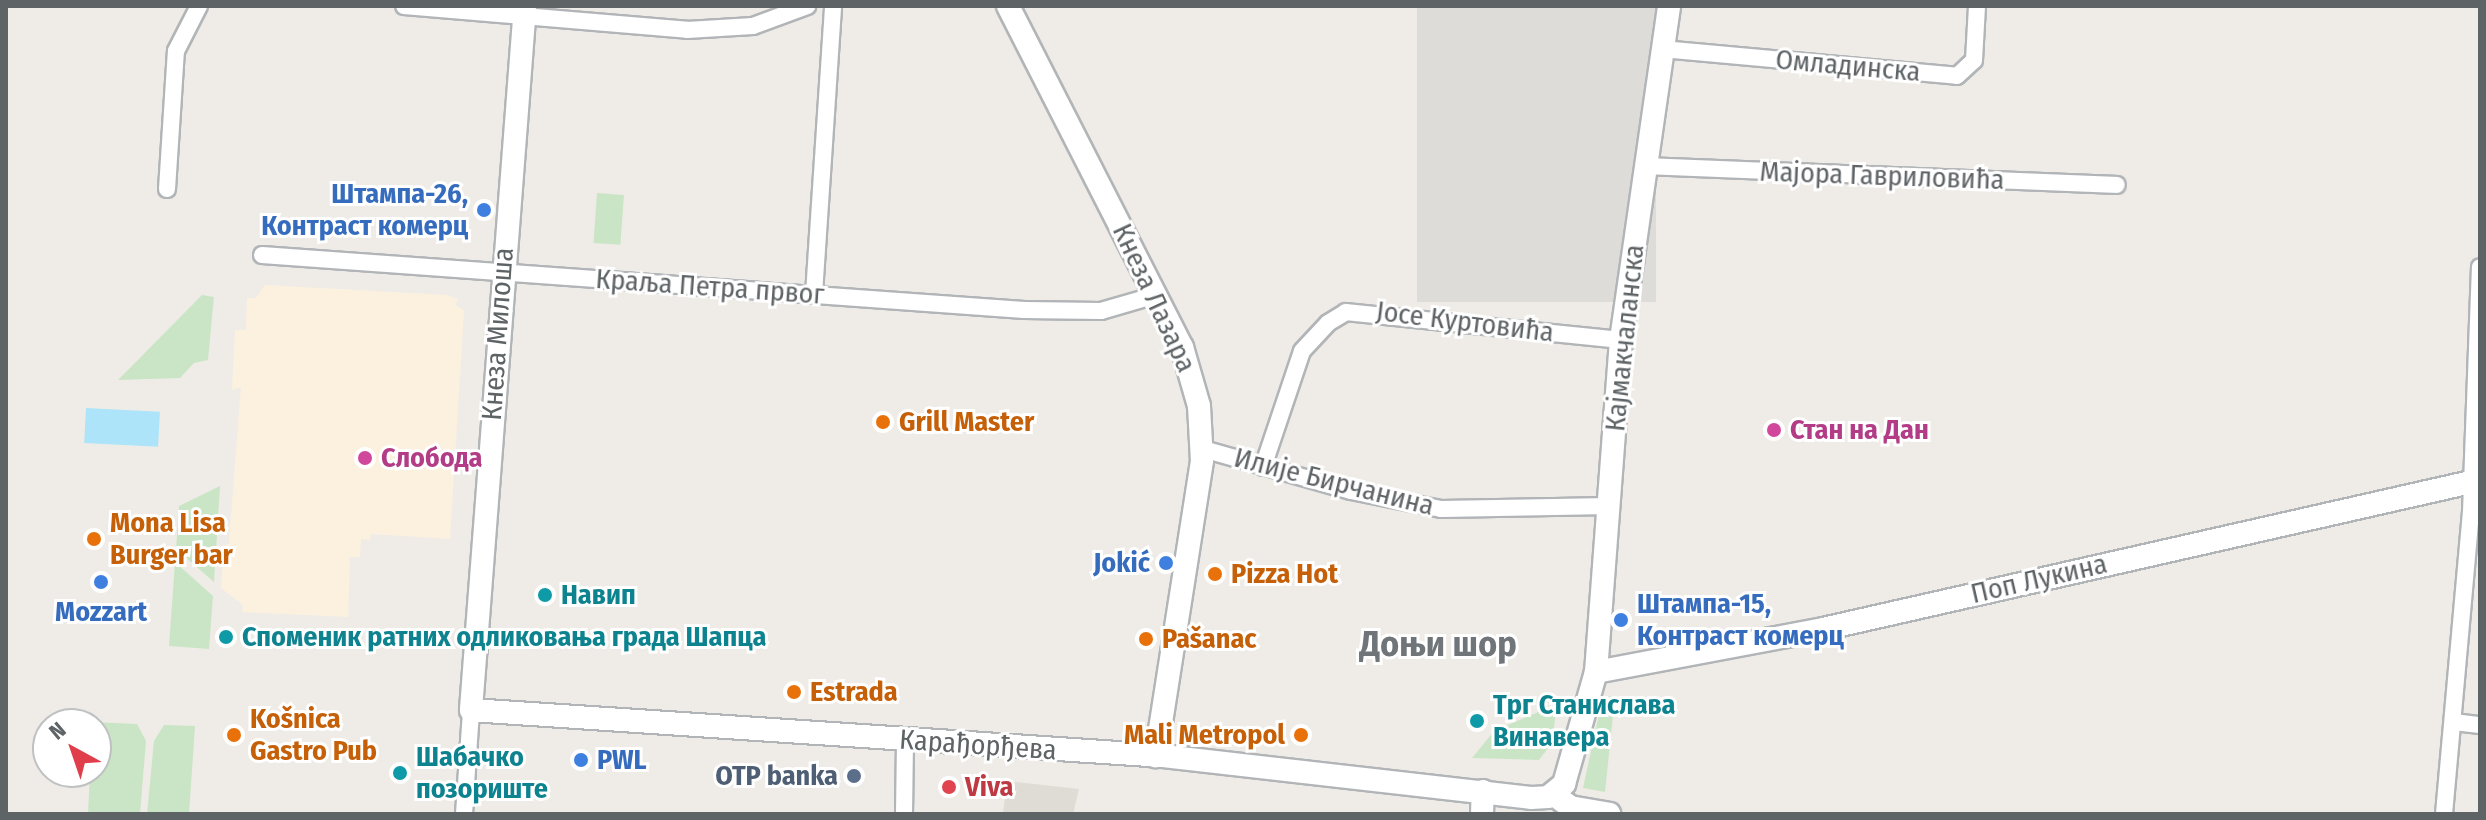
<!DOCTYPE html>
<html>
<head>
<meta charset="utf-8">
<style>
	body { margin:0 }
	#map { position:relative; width:2486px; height:820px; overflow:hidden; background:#efece7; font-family:"Fira Sans Condensed",sans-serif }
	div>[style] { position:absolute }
	.commercial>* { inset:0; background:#fcf1df }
	.industrial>* { inset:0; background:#dedcd9; transform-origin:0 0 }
	.education>* { inset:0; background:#dfdcd5 }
	.green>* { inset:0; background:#cae5c5; transform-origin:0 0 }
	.water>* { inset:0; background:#ade4fa; transform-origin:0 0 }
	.roads { filter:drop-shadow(2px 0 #b2b5b8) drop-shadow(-2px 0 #b2b5b8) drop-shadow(0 2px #b2b5b8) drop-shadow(0 -2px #b2b5b8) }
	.street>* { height:16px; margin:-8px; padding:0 8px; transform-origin:8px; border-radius:8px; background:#fff }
	.secondary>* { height:22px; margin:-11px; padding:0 11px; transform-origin:11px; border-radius:11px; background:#fff }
	.dots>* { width:22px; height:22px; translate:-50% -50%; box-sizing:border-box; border:4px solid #fff; border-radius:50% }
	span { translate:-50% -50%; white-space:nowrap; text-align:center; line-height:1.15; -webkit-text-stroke:6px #fff; paint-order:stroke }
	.street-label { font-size:28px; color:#5e6366 }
	.shop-label { font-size:28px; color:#366cbe; font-weight:700 }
	.right { translate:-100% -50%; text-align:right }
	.left { translate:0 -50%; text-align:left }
	.food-label { font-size:28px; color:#c56008; font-weight:700 }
	.hotel-label { font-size:28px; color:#b23c85; font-weight:700 }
	.culture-label { font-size:28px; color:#0d838f; font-weight:700 }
	.service-label { font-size:28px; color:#4e5e75; font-weight:700 }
	.health-label { font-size:28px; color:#be3a42; font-weight:700 }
	.district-label { font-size:36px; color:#6f7578; font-weight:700 }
	.frame { position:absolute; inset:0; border:8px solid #5e6366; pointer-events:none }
	.north { position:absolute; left:32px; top:708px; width:80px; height:80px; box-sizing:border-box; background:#fff; border:2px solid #bfc1c2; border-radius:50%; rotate:320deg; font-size:22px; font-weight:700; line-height:32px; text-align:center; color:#5e6366 }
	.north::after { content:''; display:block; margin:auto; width:28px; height:36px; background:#df3e4a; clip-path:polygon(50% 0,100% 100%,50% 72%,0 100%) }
</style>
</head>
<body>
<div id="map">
	<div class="commercial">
		<div style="clip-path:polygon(265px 285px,447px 295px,458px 299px,455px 305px,464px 310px,450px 539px,371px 534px,370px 540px,361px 539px,360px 557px,350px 557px,348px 617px,242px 612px,243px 605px,221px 588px,224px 546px,229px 543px,241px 387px,232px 390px,235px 330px,246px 330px,247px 298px,256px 298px)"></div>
	</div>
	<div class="industrial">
		<div style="left:1417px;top:6px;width:239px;height:296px"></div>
	</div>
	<div class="education">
		<div style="clip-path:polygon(1007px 781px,1079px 789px,1073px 814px,1003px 814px)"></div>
	</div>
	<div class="green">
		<div style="left:597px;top:193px;width:27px;height:50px;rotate:4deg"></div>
		<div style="clip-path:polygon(202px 295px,214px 297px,208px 360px,194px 363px,180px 378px,118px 380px)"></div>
		<div style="clip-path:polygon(220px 486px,214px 582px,176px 549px,179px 506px)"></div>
		<div style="clip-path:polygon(175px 562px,213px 596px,209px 649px,169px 646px)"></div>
		<div style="clip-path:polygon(1603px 696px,1615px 696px,1605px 792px,1583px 788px)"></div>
		<div style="clip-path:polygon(1550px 707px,1556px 712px,1552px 743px,1539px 760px,1472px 758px,1494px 731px)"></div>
		<div style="clip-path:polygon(93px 722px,137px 724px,146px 741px,140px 814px,88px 814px,90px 772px,96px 772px)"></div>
		<div style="clip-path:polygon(164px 725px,195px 726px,189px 814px,147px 814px,154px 741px)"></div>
	</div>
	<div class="water">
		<div style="left:86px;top:408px;width:74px;height:35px;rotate:3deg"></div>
	</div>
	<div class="roads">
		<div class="street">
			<div style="left:404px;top:6px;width:284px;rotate:4.8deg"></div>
			<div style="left:687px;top:30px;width:66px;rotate:-3.5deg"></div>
			<div style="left:753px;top:26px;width:58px;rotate:-20.3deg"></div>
			<div style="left:1662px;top:49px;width:296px;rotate:5.2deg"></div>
			<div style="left:1957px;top:76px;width:23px;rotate:-43deg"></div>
			<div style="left:1974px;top:60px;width:54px;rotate:-86.8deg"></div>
			<div style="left:1646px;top:166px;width:471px;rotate:2.3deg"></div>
			<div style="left:167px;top:189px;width:138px;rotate:-86.3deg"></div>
			<div style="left:176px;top:51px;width:51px;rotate:-62.9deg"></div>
			<div style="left:262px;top:255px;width:764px;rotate:4.13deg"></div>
			<div style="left:1024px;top:310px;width:77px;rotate:0.7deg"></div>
			<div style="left:1101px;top:311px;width:57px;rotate:-16.2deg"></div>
			<div style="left:814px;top:294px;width:289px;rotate:-86.2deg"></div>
			<div style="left:1203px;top:449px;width:154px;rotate:15.8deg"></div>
			<div style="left:1351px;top:491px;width:92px;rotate:11.3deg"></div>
			<div style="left:1441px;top:509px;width:169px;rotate:-1deg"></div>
			<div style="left:1263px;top:467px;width:122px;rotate:-71.4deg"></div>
			<div style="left:1302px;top:351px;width:38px;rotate:-47deg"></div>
			<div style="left:1328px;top:323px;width:21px;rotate:-31deg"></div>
			<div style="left:1346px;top:312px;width:276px;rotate:5.8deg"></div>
			<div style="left:2454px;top:722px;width:26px;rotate:7deg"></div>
			<div style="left:464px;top:814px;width:104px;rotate:-86.1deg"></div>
			<div style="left:904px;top:814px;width:74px;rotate:-89.2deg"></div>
			<div style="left:2444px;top:814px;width:303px;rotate:-84.9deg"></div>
			<div style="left:2471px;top:512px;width:245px;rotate:-87.9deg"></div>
		</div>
		<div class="secondary">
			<div style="left:525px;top:6px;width:706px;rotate:94.39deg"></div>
			<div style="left:471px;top:710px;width:694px;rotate:3.8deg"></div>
			<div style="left:1163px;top:756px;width:370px;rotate:6.5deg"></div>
			<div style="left:1531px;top:798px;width:17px;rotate:-3deg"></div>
			<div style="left:1548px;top:797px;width:21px;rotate:-39deg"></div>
			<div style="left:1564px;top:784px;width:116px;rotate:-74.1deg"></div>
			<div style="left:1596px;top:672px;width:333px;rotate:-85.7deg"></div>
			<div style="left:1621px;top:340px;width:337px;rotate:-81.8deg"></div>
			<div style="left:1008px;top:6px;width:383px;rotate:63deg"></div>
			<div style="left:1182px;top:347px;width:61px;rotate:73.9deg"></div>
			<div style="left:1199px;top:406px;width:55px;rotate:86.9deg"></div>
			<div style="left:1202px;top:461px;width:299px;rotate:98.9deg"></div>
			<div style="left:1596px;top:672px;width:231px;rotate:-10.7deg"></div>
			<div style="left:1823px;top:629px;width:674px;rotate:-12.78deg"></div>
			<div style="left:1553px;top:794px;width:21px;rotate:37deg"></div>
			<div style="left:1570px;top:807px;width:40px;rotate:10deg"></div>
			<div style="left:1482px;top:814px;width:23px;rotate:-88deg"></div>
		</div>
	</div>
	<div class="dots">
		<div style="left:484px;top:210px;background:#3f7fe0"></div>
		<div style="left:883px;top:422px;background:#e8710a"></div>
		<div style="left:1774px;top:430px;background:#d1479c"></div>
		<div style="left:365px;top:458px;background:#d1479c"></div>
		<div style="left:94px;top:539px;background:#e8710a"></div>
		<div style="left:1166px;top:563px;background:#3f7fe0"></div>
		<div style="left:1215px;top:574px;background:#e8710a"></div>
		<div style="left:101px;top:582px;background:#3f7fe0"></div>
		<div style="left:545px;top:595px;background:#0f9aa8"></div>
		<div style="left:1621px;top:620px;background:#3f7fe0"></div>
		<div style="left:226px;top:637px;background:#0f9aa8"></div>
		<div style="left:1146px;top:639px;background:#e8710a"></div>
		<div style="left:794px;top:692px;background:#e8710a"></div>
		<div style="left:1477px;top:721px;background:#0f9aa8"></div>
		<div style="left:234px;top:735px;background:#e8710a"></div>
		<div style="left:1301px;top:735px;background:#e8710a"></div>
		<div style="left:581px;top:760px;background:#3f7fe0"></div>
		<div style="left:400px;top:773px;background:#0f9aa8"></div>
		<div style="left:854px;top:776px;background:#5c6f8a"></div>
		<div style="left:949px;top:787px;background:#e0444e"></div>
	</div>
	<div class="street-label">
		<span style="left:1848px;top:66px;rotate:5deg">Омладинска</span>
		<span style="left:1882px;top:176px;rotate:2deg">Мајора Гавриловића</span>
		<span style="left:710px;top:287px;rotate:4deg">Краља Петра првог</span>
		<span style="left:1154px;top:298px;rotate:65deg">Кнеза Лазара</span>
		<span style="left:1465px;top:322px;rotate:7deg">Јосе Куртовића</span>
		<span style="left:498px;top:334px;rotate:-86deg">Кнеза Милоша</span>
		<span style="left:1625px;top:338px;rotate:-84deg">Кајмакчаланска</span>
		<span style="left:1334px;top:482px;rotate:14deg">Илије Бирчанина</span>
		<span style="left:2039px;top:579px;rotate:-13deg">Поп Лукина</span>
		<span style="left:978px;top:745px;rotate:4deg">Карађорђева</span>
	</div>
	<div class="shop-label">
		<span class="right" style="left:468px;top:210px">Штампа-26,<br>Контраст комерц</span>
		<span class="right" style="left:1150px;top:563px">Jokić</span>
		<span class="left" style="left:1637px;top:620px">Штампа-15,<br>Контраст комерц</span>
		<span style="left:101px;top:612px">Mozzart</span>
		<span class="left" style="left:597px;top:760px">PWL</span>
	</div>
	<div class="food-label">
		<span class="left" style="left:899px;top:422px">Grill Master</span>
		<span class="left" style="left:110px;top:539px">Mona Lisa<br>Burger bar</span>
		<span class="left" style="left:1231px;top:574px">Pizza Hot</span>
		<span class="left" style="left:1162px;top:639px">Pašanac</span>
		<span class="left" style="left:810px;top:692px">Estrada</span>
		<span class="left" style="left:250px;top:735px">Košnica<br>Gastro Pub</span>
		<span class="right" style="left:1285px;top:735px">Mali Metropol</span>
	</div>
	<div class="hotel-label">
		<span class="left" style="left:1790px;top:430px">Стан на Дан</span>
		<span class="left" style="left:381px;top:458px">Слобода</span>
	</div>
	<div class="culture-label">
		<span class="left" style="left:561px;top:595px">Навип</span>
		<span class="left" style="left:242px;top:637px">Споменик ратних одликовања града Шапца</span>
		<span class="left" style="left:1493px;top:721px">Трг Станислава<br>Винавера</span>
		<span class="left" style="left:416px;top:773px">Шабачко<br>позориште</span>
	</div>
	<div class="service-label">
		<span class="right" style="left:838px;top:776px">OTP banka</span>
	</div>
	<div class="health-label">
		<span class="left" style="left:965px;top:787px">Viva</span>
	</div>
	<div class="district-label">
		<span style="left:1438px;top:645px">Доњи шор</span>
	</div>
	<div class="frame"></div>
	<div class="north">N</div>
</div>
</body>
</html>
